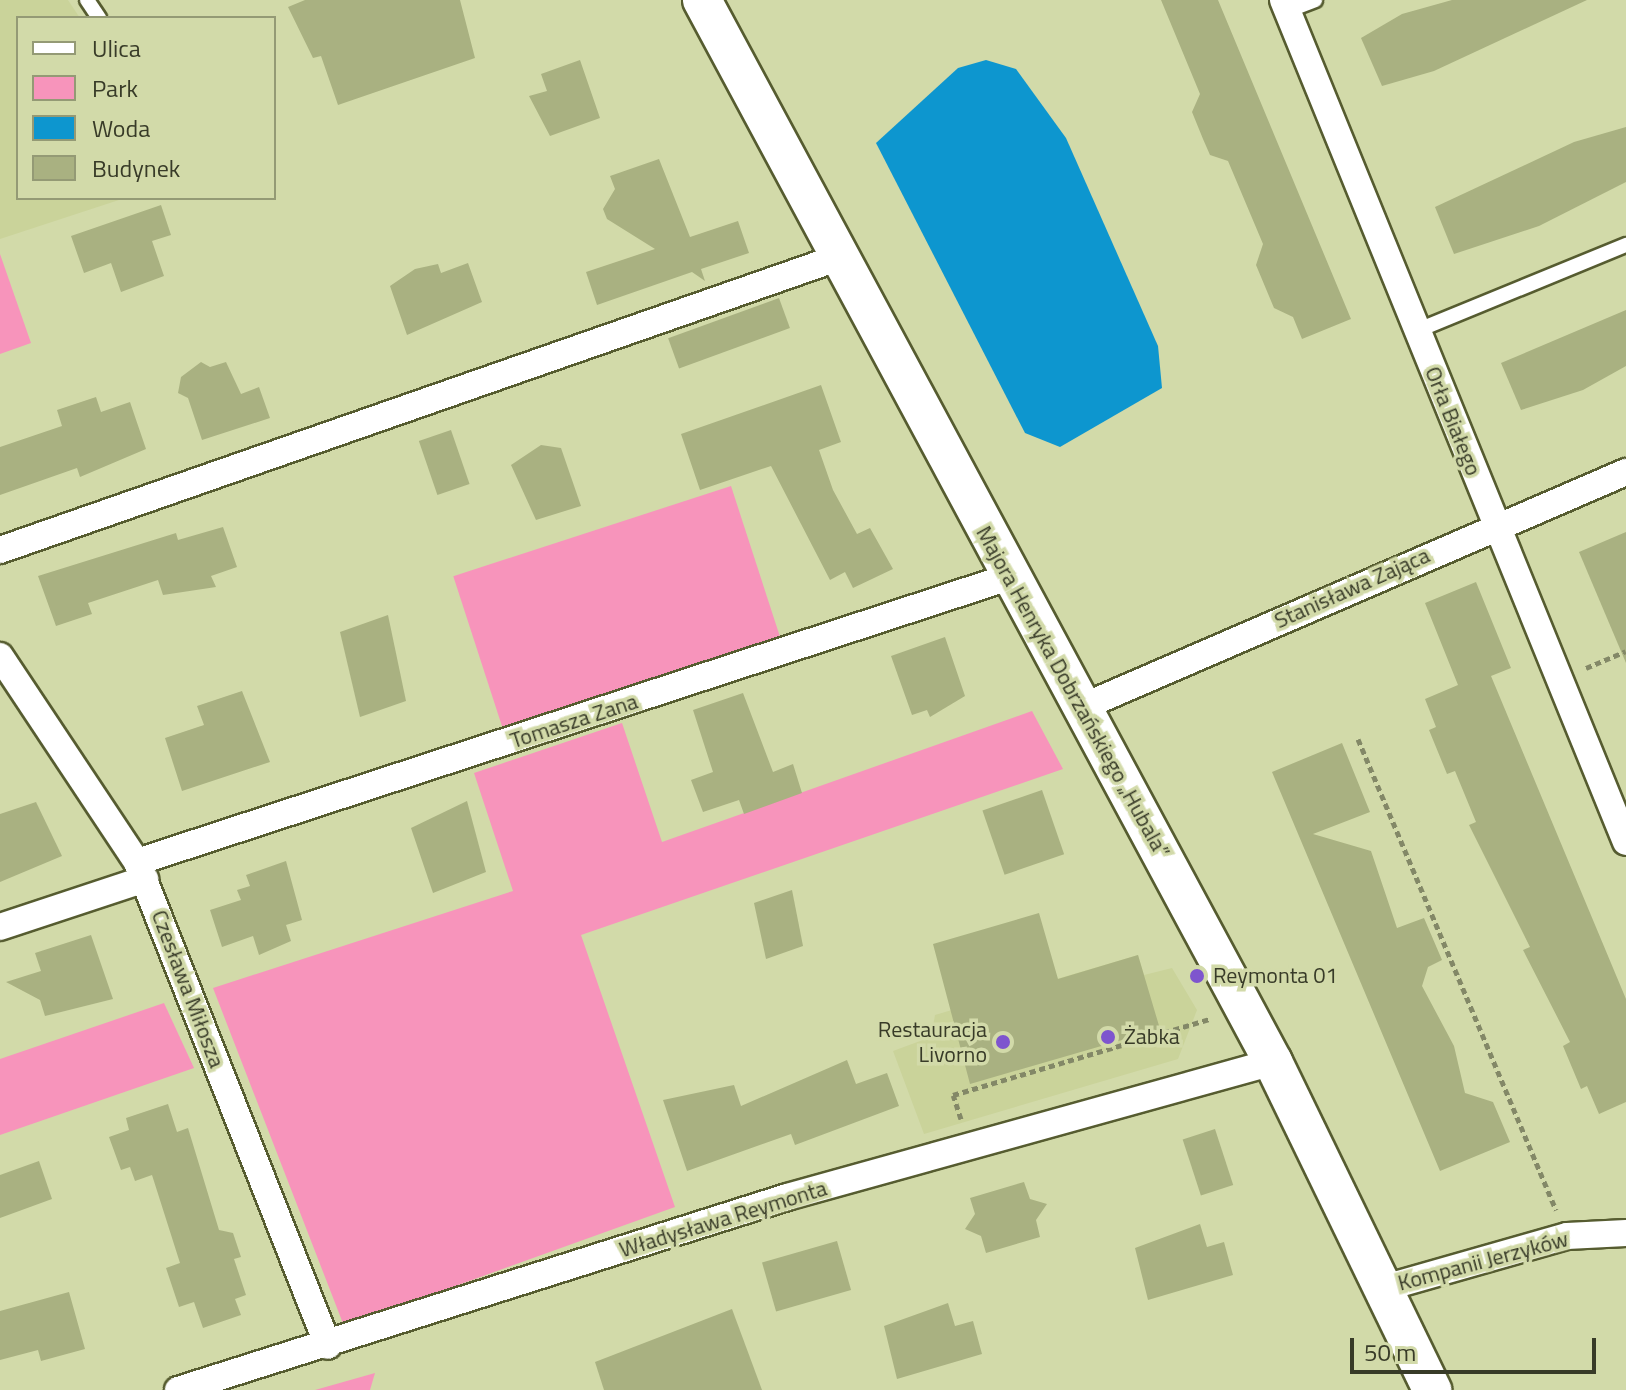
<!DOCTYPE html>
<html>
<head>
<meta charset="utf-8">
<style>
	body { margin:0 }
	#map { position:relative; width:1626px; height:1390px; overflow:hidden; background:#d2daa9; font-family:"Titillium Web",sans-serif }
	div>[style] { position:absolute }
	.built>* { inset:0; background:#cad39a }
	.green>* { inset:0; background:#f794bb; transform-origin:0 0 }
	.water>* { inset:0; background:#0d96cf }
	.building>* { inset:0; background:#a9b181; transform-origin:0 0 }
	.path>* { height:5px; margin-top:-2.5px; transform-origin:0; background:repeating-linear-gradient(90deg,#838867 0 6px,transparent 0 10px) }
	.roads { filter:drop-shadow(2px 0 #565c30) drop-shadow(-2px 0 #565c30) drop-shadow(0 2px #565c30) drop-shadow(0 -2px #565c30) }
	.lane>* { height:14px; margin:-7px; padding:0 7px; transform-origin:7px; border-radius:7px; background:#fff }
	.street>* { height:26px; margin:-13px; padding:0 13px; transform-origin:13px; border-radius:13px; background:#fff }
	.secondary>* { height:38px; margin:-19px; padding:0 19px; transform-origin:19px; border-radius:19px; background:#fff }
	.dots>* { width:22px; height:22px; translate:-50% -50%; box-sizing:border-box; border:4px solid #d2daa9; border-radius:50% }
	span { translate:-50% -50%; white-space:nowrap; text-align:center; line-height:1.15; -webkit-text-stroke:7px #d2daa9; paint-order:stroke }
	.street-label { font-size:22px; color:#383b28 }
	.poi-label { font-size:22px; color:#383b28 }
	.left { translate:0 -50%; text-align:left }
	.right { translate:-100% -50%; text-align:right }
	.legend { position:absolute; left:16px; top:16px; width:260px; height:184px; box-sizing:border-box; background:#d2daa9; border:2px solid #949a75; margin:0; padding:10px 14px; list-style:none; font-size:24px; color:#383b28 }
	.legend li { display:flex; align-items:center; gap:16px; height:40px }
	.legend b { width:40px; border:2px solid #949a75 }
	.scale { position:absolute; left:1350px; top:1338px; width:246px; height:36px; box-sizing:border-box; border:4px solid #383b28; border-top:0; padding-left:10px; font-size:24px; line-height:28px; white-space:nowrap; color:#383b28; -webkit-text-stroke:6px #d2daa9; paint-order:stroke }
</style>
</head>
<body>
<div id="map">
	<div class="built">
		<div style="clip-path:polygon(0 0,68px 0,80px 18px,18px 18px,18px 198px,125px 198px,0 239px)"></div>
		<div style="clip-path:polygon(1138px 955px,1144px 975px,1172px 968px,1197px 1010px,1178px 1059px,924px 1134px,893px 1051px,931px 1037px,935px 1015px)"></div>
	</div>
	<div class="green">
		<div style="clip-path:polygon(0 254px,31px 343px,0 354px)"></div>
		<div style="left:731px;top:486px;width:164px;height:292px;rotate:72deg"></div>
		<div style="clip-path:polygon(1032px 711px,1063px 769px,581px 935px,675px 1207px,344px 1326px,213px 988px,513px 891px,474px 773px,622px 723px,662px 842px)"></div>
		<div style="clip-path:polygon(164px 1003px,194px 1068px,0 1135px,0 1059px)"></div>
		<div style="clip-path:polygon(375px 1373px,370px 1390px,315px 1390px)"></div>
	</div>
	<div class="water">
		<div style="clip-path:polygon(986px 60px,1016px 69px,1066px 138px,1158px 346px,1162px 388px,1060px 447px,1025px 433px,876px 143px,958px 68px)"></div>
	</div>
	<div class="building">
		<div style="clip-path:polygon(305px 0,460px 0,475px 58px,338px 105px,321px 56px,313px 58px,288px 7px)"></div>
		<div style="clip-path:polygon(1161px 0,1218px 0,1351px 319px,1302px 339px,1293px 317px,1274px 308px,1256px 265px,1263px 244px,1228px 161px,1210px 155px,1203px 139px,1192px 112px,1200px 94px)"></div>
		<div style="clip-path:polygon(1452px 0,1587px 0,1434px 71px,1382px 86px,1361px 38px,1402px 14px)"></div>
		<div style="clip-path:polygon(580px 60px,600px 118px,550px 136px,529px 96px,547px 91px,541px 74px)"></div>
		<div style="clip-path:polygon(1626px 127px,1626px 182px,1539px 226px,1454px 254px,1435px 207px,1574px 142px)"></div>
		<div style="clip-path:polygon(659px 159px,690px 237px,738px 221px,749px 253px,701px 269px,705px 281px,692px 272px,597px 305px,586px 272px,655px 249px,607px 219px,603px 209px,615px 189px,610px 176px)"></div>
		<div style="clip-path:polygon(161px 205px,171px 235px,152px 241px,164px 276px,121px 292px,111px 263px,84px 273px,71px 236px)"></div>
		<div style="clip-path:polygon(468px 263px,482px 302px,407px 335px,390px 286px,415px 269px,438px 264px,441px 273px)"></div>
		<div style="left:779px;top:298px;width:32px;height:118px;rotate:70deg"></div>
		<div style="clip-path:polygon(1626px 310px,1626px 366px,1583px 390px,1521px 410px,1501px 363px)"></div>
		<div style="clip-path:polygon(201px 362px,210px 367px,226px 362px,241px 394px,259px 387px,270px 418px,202px 440px,188px 398px,178px 393px,181px 377px)"></div>
		<div style="clip-path:polygon(821px 385px,841px 442px,819px 450px,833px 490px,857px 534px,870px 528px,893px 569px,853px 588px,845px 572px,830px 580px,771px 466px,700px 490px,681px 434px)"></div>
		<div style="clip-path:polygon(96px 397px,101px 412px,130px 402px,146px 449px,80px 477px,77px 468px,0 495px,0 447px,62px 426px,57px 410px)"></div>
		<div style="left:451px;top:430px;width:57px;height:34px;rotate:71deg"></div>
		<div style="clip-path:polygon(541px 445px,561px 448px,581px 506px,536px 520px,511px 465px)"></div>
		<div style="clip-path:polygon(223px 527px,237px 567px,211px 576px,216px 587px,163px 595px,158px 580px,88px 603px,92px 614px,56px 626px,38px 576px,176px 533px,178px 540px)"></div>
		<div style="clip-path:polygon(1626px 532px,1626px 663px,1579px 552px)"></div>
		<div style="clip-path:polygon(1476px 582px,1511px 668px,1491px 676px,1626px 999px,1626px 1102px,1599px 1114px,1587px 1086px,1581px 1089px,1563px 1046px,1570px 1042px,1523px 950px,1530px 947px,1469px 825px,1476px 822px,1455px 771px,1447px 774px,1429px 730px,1436px 727px,1425px 699px,1458px 685px,1425px 603px)"></div>
		<div style="clip-path:polygon(388px 615px,406px 701px,360px 717px,340px 632px)"></div>
		<div style="clip-path:polygon(945px 637px,965px 696px,930px 717px,927px 710px,912px 715px,891px 656px)"></div>
		<div style="clip-path:polygon(242px 691px,270px 762px,182px 791px,165px 738px,204px 725px,197px 706px)"></div>
		<div style="clip-path:polygon(743px 693px,773px 772px,793px 764px,802px 793px,744px 814px,739px 800px,703px 812px,691px 780px,713px 772px,693px 710px)"></div>
		<div style="clip-path:polygon(1342px 743px,1370px 812px,1313px 834px,1371px 851px,1397px 928px,1424px 918px,1442px 960px,1428px 967px,1422px 986px,1454px 1046px,1465px 1093px,1493px 1102px,1510px 1142px,1440px 1171px,1272px 772px)"></div>
		<div style="left:1042px;top:790px;width:68px;height:63px;rotate:71deg"></div>
		<div style="clip-path:polygon(467px 801px,486px 872px,433px 893px,411px 828px)"></div>
		<div style="clip-path:polygon(36px 802px,62px 856px,0 882px,0 814px)"></div>
		<div style="clip-path:polygon(286px 861px,302px 920px,286px 925px,291px 941px,259px 955px,253px 936px,222px 947px,210px 910px,241px 900px,237px 890px,250px 886px,246px 875px)"></div>
		<div style="clip-path:polygon(792px 890px,803px 946px,766px 959px,754px 903px)"></div>
		<div style="clip-path:polygon(1039px 913px,1058px 979px,1138px 955px,1160px 1029px,970px 1084px,933px 944px)"></div>
		<div style="clip-path:polygon(91px 935px,113px 999px,45px 1016px,40px 1000px,6px 982px,41px 971px,35px 953px)"></div>
		<div style="clip-path:polygon(847px 1060px,856px 1084px,887px 1073px,899px 1106px,795px 1145px,791px 1134px,687px 1171px,663px 1100px,734px 1085px,741px 1106px)"></div>
		<div style="clip-path:polygon(168px 1104px,177px 1132px,188px 1128px,219px 1230px,233px 1233px,241px 1257px,234px 1259px,246px 1295px,235px 1299px,241px 1315px,203px 1328px,194px 1302px,179px 1307px,166px 1268px,180px 1263px,152px 1175px,135px 1181px,130px 1167px,121px 1170px,109px 1137px,129px 1130px,126px 1118px)"></div>
		<div style="left:1215px;top:1129px;width:59px;height:34px;rotate:72deg"></div>
		<div style="clip-path:polygon(39px 1161px,52px 1199px,0 1218px,0 1175px)"></div>
		<div style="clip-path:polygon(1024px 1182px,1030px 1199px,1047px 1204px,1036px 1220px,1040px 1237px,986px 1253px,981px 1236px,965px 1229px,975px 1214px,970px 1198px)"></div>
		<div style="clip-path:polygon(1200px 1224px,1207px 1247px,1224px 1242px,1233px 1275px,1148px 1300px,1135px 1248px)"></div>
		<div style="left:837px;top:1241px;width:51px;height:78px;rotate:74deg"></div>
		<div style="clip-path:polygon(69px 1292px,85px 1349px,41px 1361px,38px 1350px,0 1360px,0 1311px)"></div>
		<div style="clip-path:polygon(948px 1303px,955px 1326px,973px 1321px,982px 1354px,897px 1379px,884px 1326px)"></div>
		<div style="clip-path:polygon(732px 1309px,762px 1390px,604px 1390px,595px 1362px)"></div>
	</div>
	<div class="path">
		<div style="left:1586px;top:668px;width:43px;rotate:-23deg"></div>
		<div style="left:1358px;top:739px;width:511px;rotate:67.2deg"></div>
		<div style="left:961px;top:1119px;width:25px;rotate:-108deg"></div>
		<div style="left:953px;top:1095px;width:268px;rotate:-16.5deg"></div>
	</div>
	<div class="roads">
		<div class="lane">
			<div style="left:87px;top:0;width:22px;rotate:56deg"></div>
			<div style="left:1287px;top:11px;width:30px;rotate:-21deg"></div>
			<div style="left:1416px;top:331px;width:227px;rotate:-22.3deg"></div>
		</div>
		<div class="street">
			<div style="left:1283px;top:0;width:909px;rotate:67.84deg"></div>
			<div style="left:0;top:550px;width:890px;rotate:-19.23deg"></div>
			<div style="left:0;top:656px;width:247px;rotate:56.4deg"></div>
			<div style="left:137px;top:862px;width:520px;rotate:68.46deg"></div>
			<div style="left:1080px;top:708px;width:595px;rotate:-23.38deg"></div>
			<div style="left:137px;top:862px;width:917px;rotate:-18.1deg"></div>
			<div style="left:0;top:927px;width:153px;rotate:-18.3deg"></div>
			<div style="left:1388px;top:1287px;width:186px;rotate:-15.9deg"></div>
			<div style="left:1567px;top:1236px;width:59px;rotate:-2.9deg"></div>
			<div style="left:178px;top:1390px;width:639px;rotate:-17.58deg"></div>
			<div style="left:787px;top:1197px;width:504px;rotate:-15.52deg"></div>
		</div>
		<div class="secondary">
			<div style="left:702px;top:0;width:1206px;rotate:61.73deg"></div>
			<div style="left:1273px;top:1062px;width:365px;rotate:64.1deg"></div>
		</div>
	</div>
	<div class="dots">
		<div style="left:1197px;top:976px;background:#7e55ce"></div>
		<div style="left:1108px;top:1037px;background:#7e55ce"></div>
		<div style="left:1003px;top:1042px;background:#7e55ce"></div>
	</div>
	<div class="street-label">
		<span style="left:1453px;top:421px;rotate:68deg">Orła Białego</span>
		<span style="left:1352px;top:588px;rotate:-24deg">Stanisława Zająca</span>
		<span style="left:1073px;top:692px;rotate:61deg">Majora Henryka Dobrzańskiego „Hubala”</span>
		<span style="left:574px;top:721px;rotate:-18deg">Tomasza Zana</span>
		<span style="left:188px;top:989px;rotate:69deg">Czesława Miłosza</span>
		<span style="left:723px;top:1219px;rotate:-17deg">Władysława Reymonta</span>
		<span style="left:1483px;top:1261px;rotate:-15deg">Kompanii Jerzyków</span>
	</div>
	<div class="poi-label">
		<span class="left" style="left:1213px;top:976px">Reymonta 01</span>
		<span class="right" style="left:987px;top:1042px">Restauracja<br>Livorno</span>
		<span class="left" style="left:1124px;top:1037px">Żabka</span>
	</div>
	<ul class="legend">
	<li><b style="height:10px;background:#fff"></b>Ulica</li>
	<li><b style="height:22px;background:#f794bb"></b>Park</li>
	<li><b style="height:22px;background:#0d96cf"></b>Woda</li>
	<li><b style="height:22px;background:#a9b181"></b>Budynek</li>
	</ul>
	<div class="scale">50 m</div>
</div>
</body>
</html>
